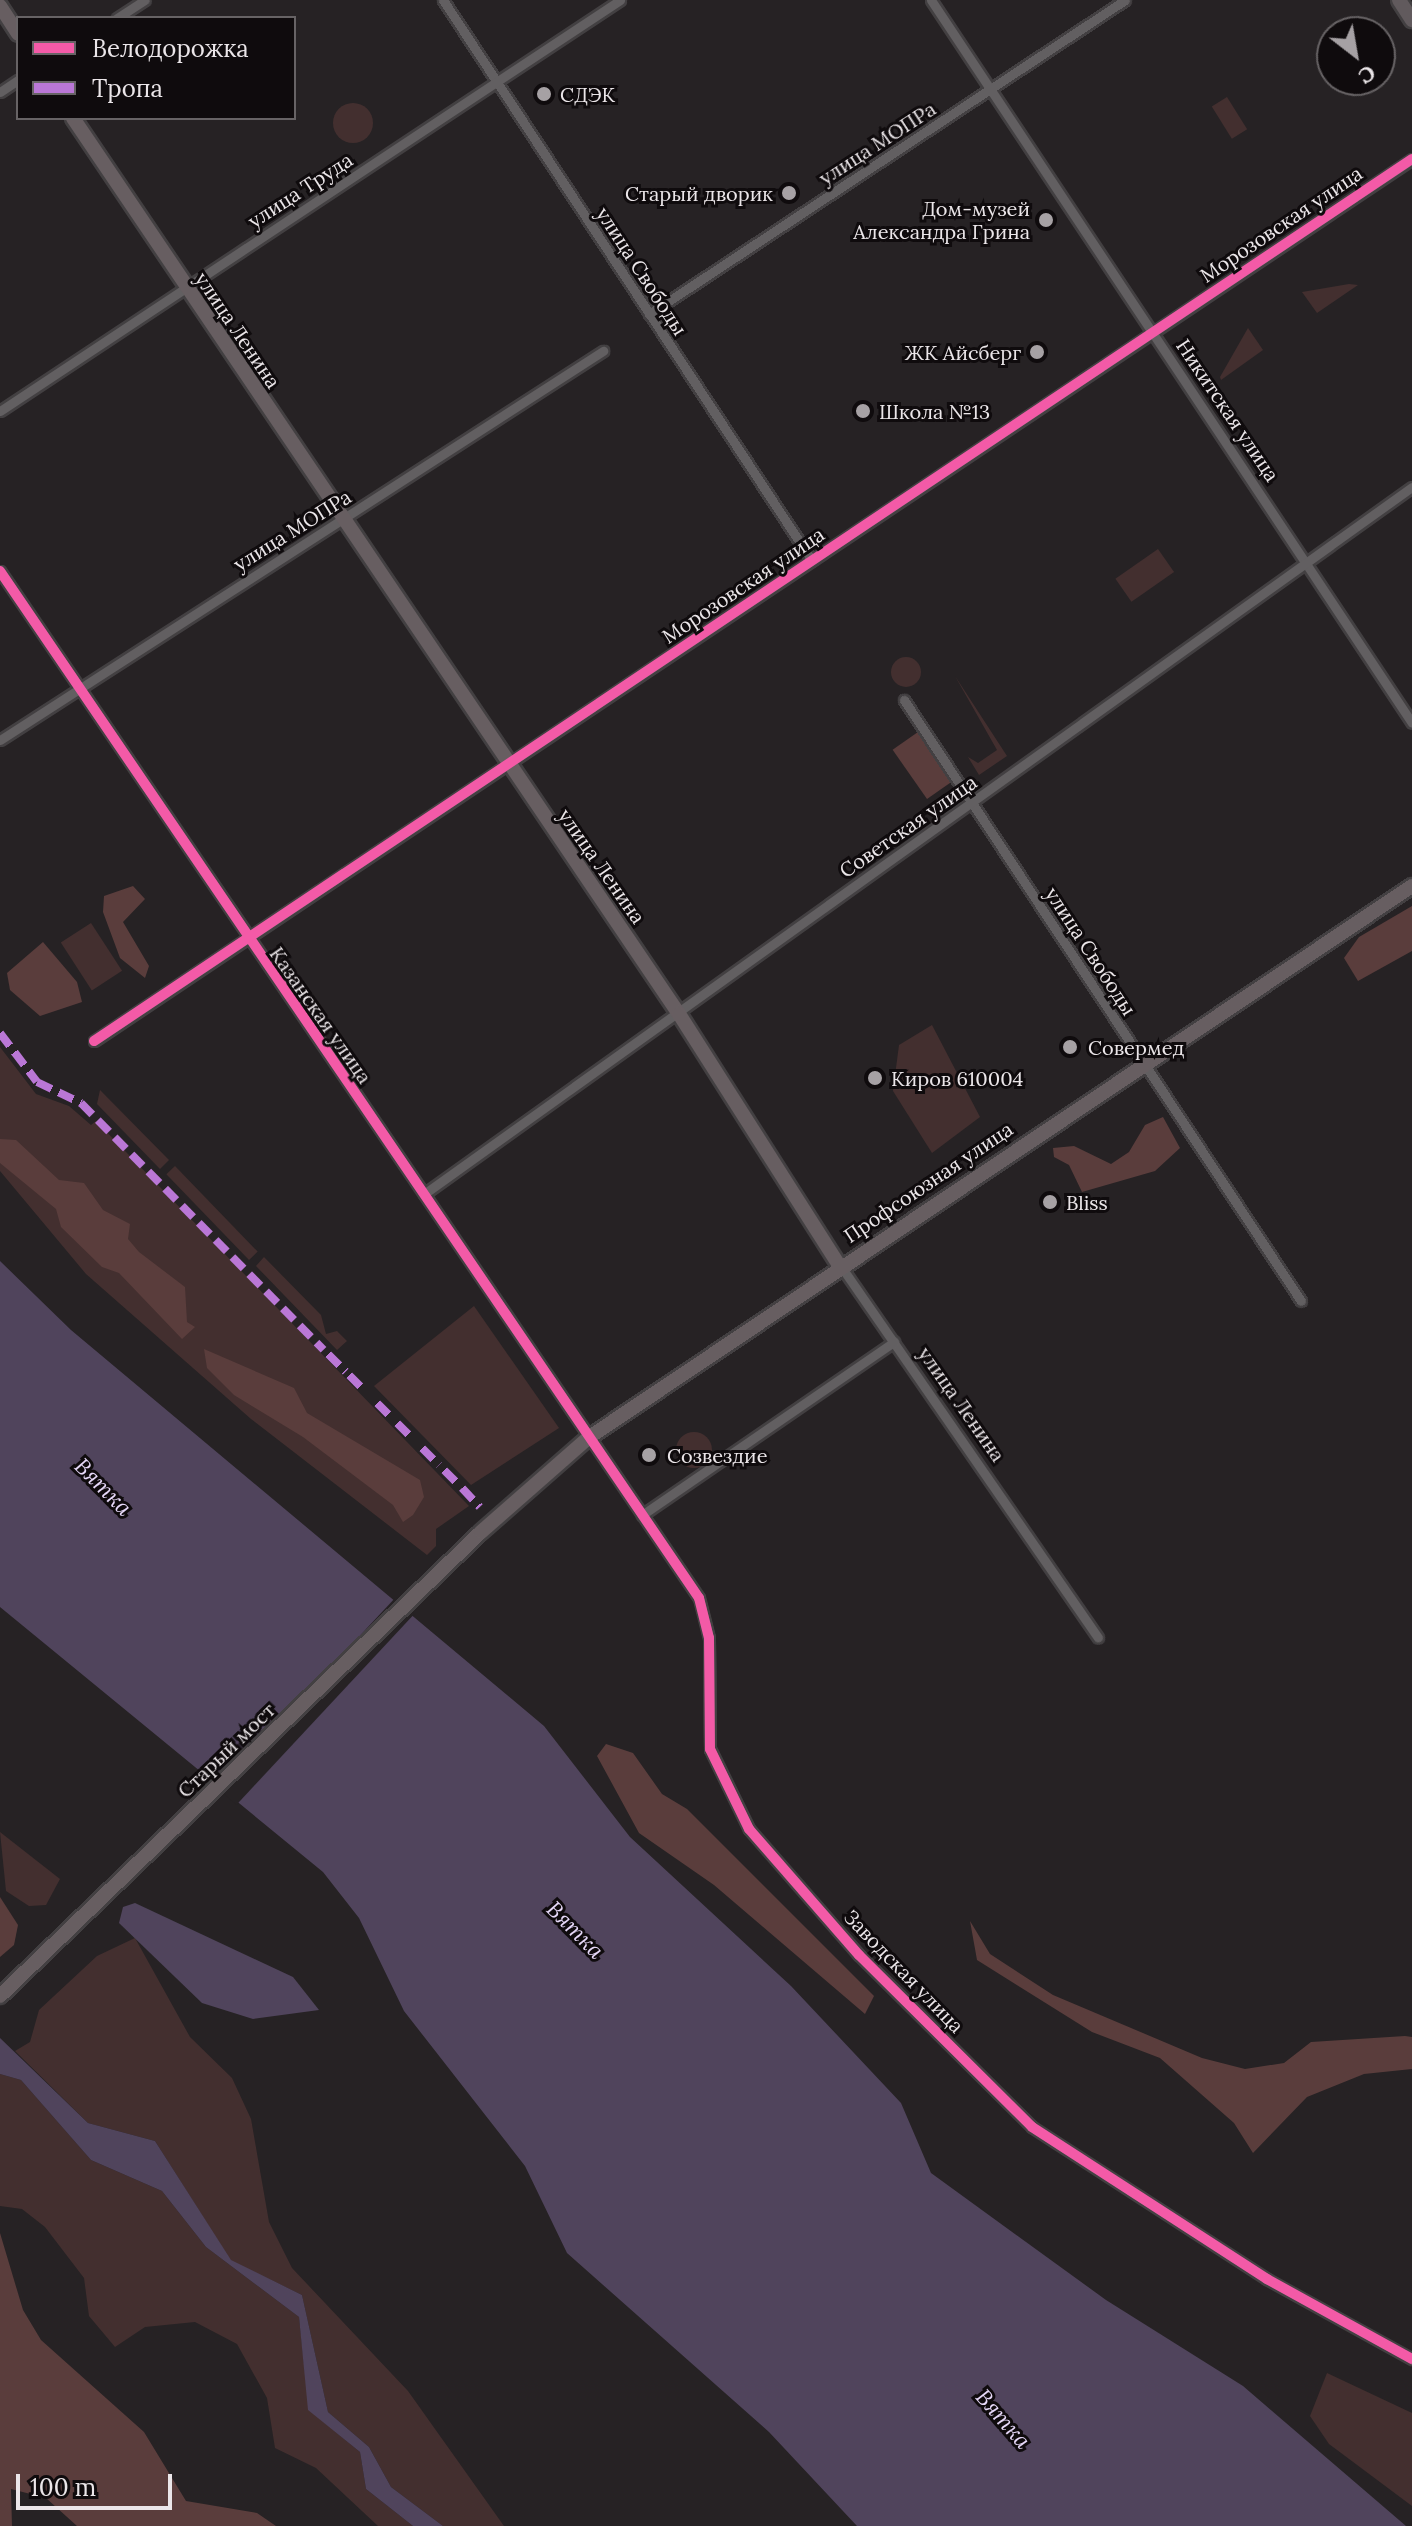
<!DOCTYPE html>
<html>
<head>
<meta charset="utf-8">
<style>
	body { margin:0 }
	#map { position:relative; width:1412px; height:2526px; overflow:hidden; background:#262224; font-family:Lora,serif }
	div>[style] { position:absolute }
	.green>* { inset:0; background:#432f2f; transform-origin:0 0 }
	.round { border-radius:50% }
	.forest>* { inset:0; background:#5a3d3c; transform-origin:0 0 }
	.water>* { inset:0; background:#50445c }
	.pier>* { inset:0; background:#262224; transform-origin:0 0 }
	.roads { filter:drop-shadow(2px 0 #434042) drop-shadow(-2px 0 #434042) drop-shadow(0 2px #434042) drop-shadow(0 -2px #434042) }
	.minor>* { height:9px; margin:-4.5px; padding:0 4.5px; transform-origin:4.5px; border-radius:4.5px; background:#625f61 }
	.secondary>* { height:14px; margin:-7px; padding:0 7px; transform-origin:7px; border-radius:7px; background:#615a5d }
	.primary>* { height:14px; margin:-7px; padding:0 7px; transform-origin:7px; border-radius:7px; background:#675e61 }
	.quiet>* { height:8px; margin-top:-4px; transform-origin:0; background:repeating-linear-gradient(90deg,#ba77d6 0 16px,transparent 0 24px) }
	.cycleway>* { height:10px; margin:-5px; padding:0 5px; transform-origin:5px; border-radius:5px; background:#f35aa7 }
	.dots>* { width:22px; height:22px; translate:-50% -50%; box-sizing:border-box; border:4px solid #0f0b0d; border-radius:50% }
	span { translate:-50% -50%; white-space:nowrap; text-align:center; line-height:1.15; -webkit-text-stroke:6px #0f0b0d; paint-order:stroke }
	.poi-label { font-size:20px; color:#ebe6e9 }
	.left { translate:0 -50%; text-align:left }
	.right { translate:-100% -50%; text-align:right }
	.street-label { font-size:20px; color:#ebe6e9 }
	.water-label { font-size:22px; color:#e7d9f9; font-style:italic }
	.legend { position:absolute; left:16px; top:16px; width:280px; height:104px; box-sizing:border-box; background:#0f0b0d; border:2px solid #676365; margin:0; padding:10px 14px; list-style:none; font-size:24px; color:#ebe6e9 }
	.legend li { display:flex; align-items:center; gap:16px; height:40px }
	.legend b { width:40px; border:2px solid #676365 }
	.north { position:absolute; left:1316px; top:16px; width:80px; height:80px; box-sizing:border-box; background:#0f0b0d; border:2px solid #676365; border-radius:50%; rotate:149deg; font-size:22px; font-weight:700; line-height:32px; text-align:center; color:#ebe6e9 }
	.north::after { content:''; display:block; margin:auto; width:28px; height:36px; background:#a6a1a4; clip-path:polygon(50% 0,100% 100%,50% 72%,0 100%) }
	.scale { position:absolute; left:16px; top:2474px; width:156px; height:36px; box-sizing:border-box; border:4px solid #ebe6e9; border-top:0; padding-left:10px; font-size:24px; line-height:28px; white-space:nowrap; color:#ebe6e9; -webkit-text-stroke:6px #0f0b0d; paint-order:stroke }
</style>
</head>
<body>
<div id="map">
	<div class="green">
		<div style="left:1227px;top:97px;width:38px;height:18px;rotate:58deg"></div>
		<div class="round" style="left:333px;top:103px;width:40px;height:40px"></div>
		<div style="clip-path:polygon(1349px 284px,1358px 285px,1317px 313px,1302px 292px)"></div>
		<div style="clip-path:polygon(1248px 328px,1263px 350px,1221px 380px,1220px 377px)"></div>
		<div style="left:1158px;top:549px;width:28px;height:52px;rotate:55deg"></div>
		<div class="round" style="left:891px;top:657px;width:30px;height:30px"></div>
		<div style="clip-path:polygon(955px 676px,1007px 756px,979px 775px,968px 757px,978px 763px,997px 750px)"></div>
		<div style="left:91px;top:923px;width:57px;height:36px;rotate:57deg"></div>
		<div style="clip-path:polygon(932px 1025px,980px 1117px,932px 1153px,893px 1091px,899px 1045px)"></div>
		<div style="clip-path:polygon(0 1047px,36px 1094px,69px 1106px,91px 1125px,96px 1121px,469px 1506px,436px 1529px,436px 1546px,427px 1555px,251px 1419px,86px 1274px,0 1171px)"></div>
		<div style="clip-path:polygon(100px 1090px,169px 1160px,160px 1169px,97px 1104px)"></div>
		<div style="left:175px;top:1166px;width:119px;height:12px;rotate:46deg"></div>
		<div style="clip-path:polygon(264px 1257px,321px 1315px,326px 1334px,337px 1331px,347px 1341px,337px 1350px,256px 1266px)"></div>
		<div style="clip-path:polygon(474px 1306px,559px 1428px,471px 1485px,374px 1386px)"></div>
		<div class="round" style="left:676px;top:1432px;width:36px;height:36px"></div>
		<div style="clip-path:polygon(0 1832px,60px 1879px,46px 1905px,29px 1906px,6px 1891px)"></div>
		<div style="clip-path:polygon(135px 1938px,190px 2037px,232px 2078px,251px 2119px,269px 2222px,292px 2268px,408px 2391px,504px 2526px,443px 2526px,391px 2487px,369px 2447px,328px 2412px,302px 2295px,231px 2261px,155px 2141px,88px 2123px,15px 2051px,30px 2042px,39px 2010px,97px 1956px)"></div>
		<div style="clip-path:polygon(0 2074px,21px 2080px,91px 2160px,162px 2191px,206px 2247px,299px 2317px,309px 2410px,360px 2452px,366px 2489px,413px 2526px,378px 2526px,316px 2468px,275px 2448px,267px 2398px,237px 2344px,195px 2322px,145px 2327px,115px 2347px,89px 2316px,84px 2278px,45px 2227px,22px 2209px,0 2206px)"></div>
		<div style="clip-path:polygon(1327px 2373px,1412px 2413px,1412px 2506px,1329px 2444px,1310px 2416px)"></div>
	</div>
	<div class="forest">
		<div style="left:918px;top:732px;width:60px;height:31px;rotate:55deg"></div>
		<div style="clip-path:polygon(133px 886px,145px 899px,123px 922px,149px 966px,145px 978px,120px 958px,103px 912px,104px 896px)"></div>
		<div style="clip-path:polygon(1412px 906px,1412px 951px,1358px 981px,1344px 958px,1359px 937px)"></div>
		<div style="clip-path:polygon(43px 942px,77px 982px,82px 1002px,40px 1016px,10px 990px,7px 973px)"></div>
		<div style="clip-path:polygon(1163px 1117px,1180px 1148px,1155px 1171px,1082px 1192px,1069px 1165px,1054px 1157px,1053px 1148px,1074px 1146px,1111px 1164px,1129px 1152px,1145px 1125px)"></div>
		<div style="clip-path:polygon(0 1139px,16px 1140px,59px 1180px,84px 1183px,103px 1210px,130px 1224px,128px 1239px,139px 1252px,185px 1287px,187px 1322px,195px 1327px,182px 1339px,119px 1273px,102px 1267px,61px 1227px,56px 1209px,0 1163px)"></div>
		<div style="clip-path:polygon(204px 1349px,294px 1388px,307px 1413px,420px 1480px,424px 1497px,413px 1515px,403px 1522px,393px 1505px,303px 1437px,234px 1395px,207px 1368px)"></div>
		<div style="clip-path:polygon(606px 1744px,633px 1753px,662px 1794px,687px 1809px,874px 1996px,865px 2014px,714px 1885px,639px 1833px,597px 1756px)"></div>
		<div style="clip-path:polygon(0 1897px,18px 1925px,14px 1945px,0 1957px)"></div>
		<div style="clip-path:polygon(970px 1921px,990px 1954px,1053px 1995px,1202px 2058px,1245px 2069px,1284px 2063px,1311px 2042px,1405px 2036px,1412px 2037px,1412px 2069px,1364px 2074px,1307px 2097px,1253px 2153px,1234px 2123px,1160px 2058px,1092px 2032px,977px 1960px)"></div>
		<div style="clip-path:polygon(0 2233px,23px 2310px,41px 2340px,144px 2432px,186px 2501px,257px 2513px,276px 2526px,77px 2526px,46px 2498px,11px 2489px,12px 2526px,0 2526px)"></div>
	</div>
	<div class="water">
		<div style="clip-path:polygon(0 1261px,71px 1330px,544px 1726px,630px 1837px,791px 1986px,901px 2103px,931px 2173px,1106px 2300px,1243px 2386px,1406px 2526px,857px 2526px,769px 2432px,567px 2253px,525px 2166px,404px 2011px,359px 1918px,323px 1872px,0 1607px)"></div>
		<div style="clip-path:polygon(135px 1903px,293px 1977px,319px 2010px,253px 2019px,202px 2003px,119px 1923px,123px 1907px)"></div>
		<div style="clip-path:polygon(0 2038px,88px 2123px,155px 2141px,231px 2260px,302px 2295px,328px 2412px,369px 2447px,391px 2487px,443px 2526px,413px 2526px,366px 2489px,360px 2452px,308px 2410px,299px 2317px,206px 2247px,162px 2191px,91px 2160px,21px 2080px,0 2074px)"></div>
	</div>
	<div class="pier">
		<div style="left:396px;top:1597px;width:25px;height:261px;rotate:43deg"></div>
	</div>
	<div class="roads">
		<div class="minor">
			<div style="left:443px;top:0;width:671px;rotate:56.66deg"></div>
			<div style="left:931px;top:0;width:868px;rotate:56.36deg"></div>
			<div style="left:117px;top:18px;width:33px;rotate:-33deg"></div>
			<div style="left:0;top:92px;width:22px;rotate:-34deg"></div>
			<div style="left:649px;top:314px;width:570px;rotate:-33.41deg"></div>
			<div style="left:0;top:411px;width:744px;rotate:-33.54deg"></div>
			<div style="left:0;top:571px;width:1242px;rotate:55.76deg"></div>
			<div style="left:699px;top:1598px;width:41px;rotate:76deg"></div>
			<div style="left:709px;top:1638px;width:111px;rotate:89.5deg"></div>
			<div style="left:710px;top:1749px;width:89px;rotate:64deg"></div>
			<div style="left:749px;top:1829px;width:167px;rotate:48.9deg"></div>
			<div style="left:859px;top:1955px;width:244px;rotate:44.8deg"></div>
			<div style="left:1032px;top:2127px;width:280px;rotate:32.9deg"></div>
			<div style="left:1267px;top:2279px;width:166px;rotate:28.9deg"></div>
			<div style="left:904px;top:700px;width:720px;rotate:56.55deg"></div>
			<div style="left:0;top:740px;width:718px;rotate:-32.83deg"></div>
			<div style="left:94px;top:1041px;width:1586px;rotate:-33.79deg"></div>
			<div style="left:424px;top:1194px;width:1215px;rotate:-35.59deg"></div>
			<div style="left:840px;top:1265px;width:453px;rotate:55.3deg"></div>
			<div style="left:642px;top:1515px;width:306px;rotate:-34.5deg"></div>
		</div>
		<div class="secondary">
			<div style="left:1399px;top:0;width:24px;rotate:57deg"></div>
		</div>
		<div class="primary">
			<div style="left:0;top:6px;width:33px;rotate:57deg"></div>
			<div style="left:73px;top:118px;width:1082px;rotate:55.93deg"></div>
			<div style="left:679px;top:1014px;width:298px;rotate:57.5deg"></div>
			<div style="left:0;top:1996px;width:668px;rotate:-43.97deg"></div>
			<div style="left:481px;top:1532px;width:142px;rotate:-41.3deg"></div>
			<div style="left:588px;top:1438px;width:992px;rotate:-33.82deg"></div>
		</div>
	</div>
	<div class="quiet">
		<div style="left:0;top:1033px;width:61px;rotate:52.9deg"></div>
		<div style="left:37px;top:1082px;width:49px;rotate:25.5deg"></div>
		<div style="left:81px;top:1103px;width:346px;rotate:45.5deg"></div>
		<div style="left:328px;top:1354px;width:25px;rotate:45deg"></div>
		<div style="left:349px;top:1375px;width:21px;rotate:45deg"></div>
		<div style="left:377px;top:1403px;width:21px;rotate:45deg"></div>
		<div style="left:397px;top:1423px;width:20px;rotate:45deg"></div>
		<div style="left:422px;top:1448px;width:24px;rotate:45deg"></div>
		<div style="left:444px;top:1470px;width:20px;rotate:45deg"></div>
		<div style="left:462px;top:1488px;width:26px;rotate:47deg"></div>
	</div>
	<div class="cycleway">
		<div style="left:0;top:571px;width:1242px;rotate:55.76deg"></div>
		<div style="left:699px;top:1598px;width:41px;rotate:76deg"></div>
		<div style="left:709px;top:1638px;width:111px;rotate:89.5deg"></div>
		<div style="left:710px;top:1749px;width:89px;rotate:64deg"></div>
		<div style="left:749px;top:1829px;width:167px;rotate:48.9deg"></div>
		<div style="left:859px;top:1955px;width:244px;rotate:44.8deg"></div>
		<div style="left:1032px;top:2127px;width:280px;rotate:32.9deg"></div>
		<div style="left:1267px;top:2279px;width:166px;rotate:28.9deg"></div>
		<div style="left:94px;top:1041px;width:1586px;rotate:-33.79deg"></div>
	</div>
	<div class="dots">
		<div style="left:544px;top:94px;background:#a6a1a4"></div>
		<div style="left:789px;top:193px;background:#a6a1a4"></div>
		<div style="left:1046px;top:220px;background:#a6a1a4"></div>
		<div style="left:1037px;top:352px;background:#a6a1a4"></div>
		<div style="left:863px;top:411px;background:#a6a1a4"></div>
		<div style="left:1070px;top:1047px;background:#a6a1a4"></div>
		<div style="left:875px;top:1078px;background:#a6a1a4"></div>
		<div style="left:1050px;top:1202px;background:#a6a1a4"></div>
		<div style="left:649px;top:1455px;background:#a6a1a4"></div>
	</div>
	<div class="poi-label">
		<span class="left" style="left:560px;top:94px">СДЭК</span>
		<span class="right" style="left:773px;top:193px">Старый дворик</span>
		<span class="right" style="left:1030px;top:220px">Дом-музей<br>Александра Грина</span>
		<span class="right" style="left:1021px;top:352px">ЖК Айсберг</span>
		<span class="left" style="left:879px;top:411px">Школа №13</span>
		<span class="left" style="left:1088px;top:1047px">Совермед</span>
		<span class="left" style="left:891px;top:1078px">Киров 610004</span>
		<span class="left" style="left:1066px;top:1202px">Bliss</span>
		<span class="left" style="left:667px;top:1455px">Созвездие</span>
	</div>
	<div class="street-label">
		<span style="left:877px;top:143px;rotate:-33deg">улица МОПРа</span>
		<span style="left:300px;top:190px;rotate:-33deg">улица Труда</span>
		<span style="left:1281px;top:224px;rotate:-34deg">Морозовская улица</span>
		<span style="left:642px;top:271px;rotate:57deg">улица Свободы</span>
		<span style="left:238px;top:330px;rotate:56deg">улица Ленина</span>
		<span style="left:1228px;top:410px;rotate:56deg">Никитская улица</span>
		<span style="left:292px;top:530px;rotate:-32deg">улица МОПРа</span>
		<span style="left:743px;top:585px;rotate:-34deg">Морозовская улица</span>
		<span style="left:908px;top:826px;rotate:-35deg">Советская улица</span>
		<span style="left:602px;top:866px;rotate:55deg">улица Ленина</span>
		<span style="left:1091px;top:951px;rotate:57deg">улица Свободы</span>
		<span style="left:321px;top:1015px;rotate:55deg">Казанская улица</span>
		<span style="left:928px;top:1182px;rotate:-34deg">Профсоюзная улица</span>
		<span style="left:962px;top:1404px;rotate:55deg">улица Ленина</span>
		<span style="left:226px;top:1750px;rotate:-44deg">Старый мост</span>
		<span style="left:904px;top:1971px;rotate:46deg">Заводская улица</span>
	</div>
	<div class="water-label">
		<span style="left:103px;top:1487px;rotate:45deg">Вятка</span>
		<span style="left:575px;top:1930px;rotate:45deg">Вятка</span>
		<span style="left:1003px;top:2419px;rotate:49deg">Вятка</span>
	</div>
	<ul class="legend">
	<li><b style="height:10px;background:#f35aa7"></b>Велодорожка</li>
	<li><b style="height:10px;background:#ba77d6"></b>Тропа</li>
	</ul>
	<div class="north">С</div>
	<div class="scale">100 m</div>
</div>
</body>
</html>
